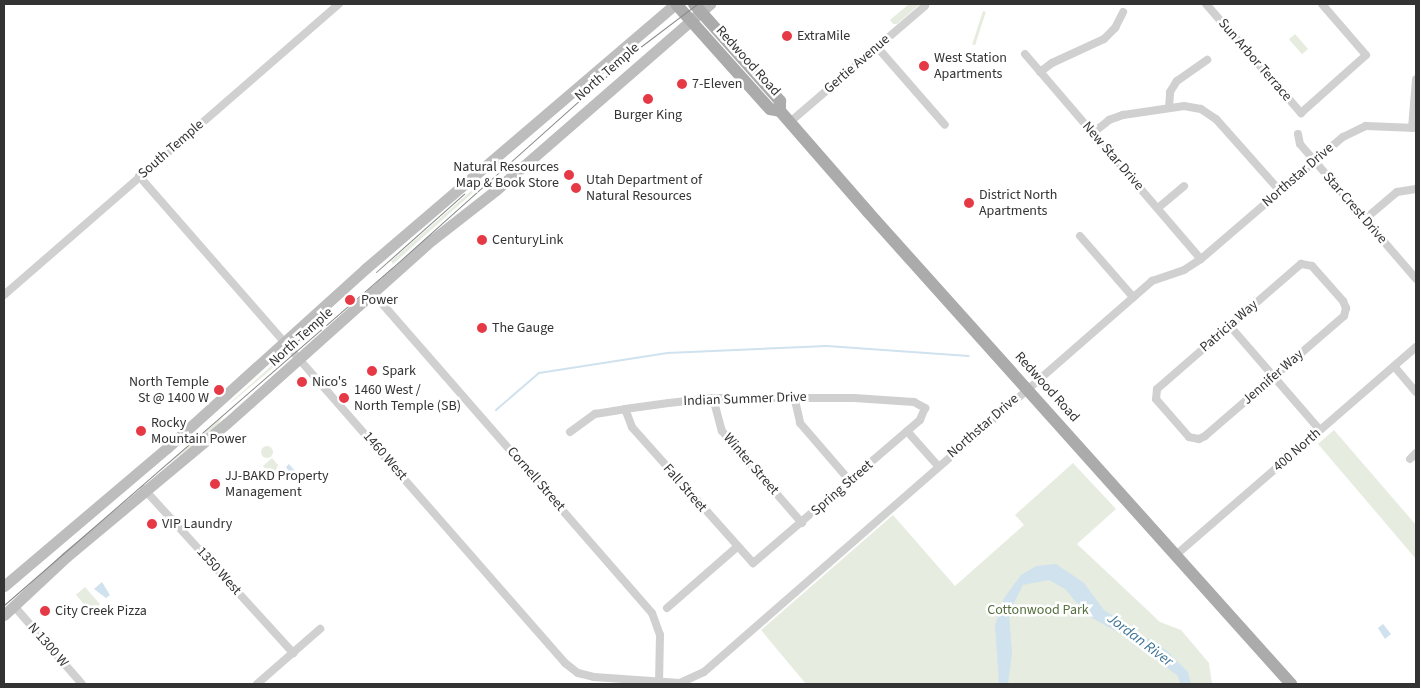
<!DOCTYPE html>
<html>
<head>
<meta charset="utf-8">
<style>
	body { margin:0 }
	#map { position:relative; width:1420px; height:688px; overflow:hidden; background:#fff; font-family:"Source Sans 3",sans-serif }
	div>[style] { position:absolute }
	.green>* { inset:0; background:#e6ecdf; transform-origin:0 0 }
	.round { border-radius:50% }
	.water>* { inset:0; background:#cfe2ee }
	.stream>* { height:2px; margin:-1px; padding:0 1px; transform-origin:1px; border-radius:1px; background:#cfe2ee }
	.street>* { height:8px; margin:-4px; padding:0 4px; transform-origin:4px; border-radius:4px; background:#d0d0d0 }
	.secondary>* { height:11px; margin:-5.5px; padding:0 5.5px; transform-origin:5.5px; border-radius:5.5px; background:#bdbdbd }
	.primary>* { height:12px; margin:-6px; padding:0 6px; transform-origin:6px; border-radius:6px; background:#ababab }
	.tram>* { height:1px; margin:-0.5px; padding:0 0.5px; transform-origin:0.5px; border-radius:0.5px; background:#888 }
	.dots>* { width:14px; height:14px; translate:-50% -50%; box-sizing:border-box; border:2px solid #fff; border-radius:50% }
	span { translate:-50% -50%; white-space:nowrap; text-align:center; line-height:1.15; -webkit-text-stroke:5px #fff; paint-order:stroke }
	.poi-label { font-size:14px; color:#333 }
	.left { translate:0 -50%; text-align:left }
	.right { translate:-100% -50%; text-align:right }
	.street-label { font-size:14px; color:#333 }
	.park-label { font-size:14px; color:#56703f }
	.water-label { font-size:15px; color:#3f7597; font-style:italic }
	.frame { position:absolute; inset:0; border:5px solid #333; pointer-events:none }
</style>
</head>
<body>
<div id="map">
	<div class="green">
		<div style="clip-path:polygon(909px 4px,920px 4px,897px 24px,893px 24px,890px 20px)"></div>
		<div style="left:983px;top:11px;width:3px;height:35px;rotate:18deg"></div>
		<div style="left:1295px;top:34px;width:20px;height:8px;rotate:49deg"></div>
		<div style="clip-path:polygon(487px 177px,488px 179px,393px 264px,391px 261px)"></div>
		<div style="clip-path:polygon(278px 360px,280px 362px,231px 403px,231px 402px)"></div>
		<div style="clip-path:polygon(223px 416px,216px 428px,155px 474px)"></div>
		<div style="clip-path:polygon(1334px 430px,1416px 525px,1416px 559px,1318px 444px)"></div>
		<div class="round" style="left:261px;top:446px;width:12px;height:12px"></div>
		<div style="clip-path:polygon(272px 458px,278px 465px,273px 478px,263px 466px)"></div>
		<div style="clip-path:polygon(1073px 463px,1116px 509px,1077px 544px,1160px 622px,1181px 630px,1209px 663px,1212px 684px,806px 684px,761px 630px,893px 515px,955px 586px,1024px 525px,1015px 515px)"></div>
		<div style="left:85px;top:587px;width:23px;height:12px;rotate:49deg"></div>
	</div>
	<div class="water">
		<div style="clip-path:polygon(289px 464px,296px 472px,286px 481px,281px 476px,288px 470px,286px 467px)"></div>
		<div style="clip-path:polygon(1056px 564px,1084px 583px,1104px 610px,1167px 651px,1188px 672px,1191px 684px,1180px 684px,1178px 676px,1128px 638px,1087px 615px,1065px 589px,1049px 580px,1023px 585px,1009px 613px,1012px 654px,1008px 684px,999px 684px,995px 625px,1004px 598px,1021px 575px,1036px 566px)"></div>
		<div style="clip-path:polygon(102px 582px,110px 595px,106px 598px,94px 589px)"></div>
		<div style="clip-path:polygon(1383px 624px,1391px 634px,1385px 639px,1378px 628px)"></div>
	</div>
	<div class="stream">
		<div style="left:496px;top:410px;width:57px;rotate:-40.7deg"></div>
		<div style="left:539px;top:373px;width:130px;rotate:-8.9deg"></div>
		<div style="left:667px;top:353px;width:160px;rotate:-2.5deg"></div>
		<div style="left:827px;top:346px;width:142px;rotate:4deg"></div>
	</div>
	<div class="street">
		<div style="left:1206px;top:4px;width:145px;rotate:48.9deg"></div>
		<div style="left:1301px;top:113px;width:87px;rotate:-41.7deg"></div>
		<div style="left:1366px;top:55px;width:67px;rotate:-130.8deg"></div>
		<div style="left:877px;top:47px;width:103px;rotate:48.9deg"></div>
		<div style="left:1025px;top:54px;width:270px;rotate:49.4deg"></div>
		<div style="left:1040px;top:72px;width:15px;rotate:-37deg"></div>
		<div style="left:1052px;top:63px;width:57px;rotate:-24.8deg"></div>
		<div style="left:1104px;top:39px;width:16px;rotate:-45deg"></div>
		<div style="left:1115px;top:28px;width:18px;rotate:-63deg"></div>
		<div style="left:1169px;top:108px;width:16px;rotate:-86deg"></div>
		<div style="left:1170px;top:92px;width:13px;rotate:-58deg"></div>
		<div style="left:1177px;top:81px;width:37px;rotate:-35deg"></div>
		<div style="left:790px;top:122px;width:178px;rotate:-40.7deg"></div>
		<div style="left:1412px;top:128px;width:49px;rotate:-85.3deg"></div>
		<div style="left:1093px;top:133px;width:21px;rotate:-39deg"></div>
		<div style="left:1109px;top:120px;width:15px;rotate:-20deg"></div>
		<div style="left:1123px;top:115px;width:62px;rotate:-8.4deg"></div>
		<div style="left:1184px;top:106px;width:17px;rotate:10deg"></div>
		<div style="left:1201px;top:109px;width:18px;rotate:34deg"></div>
		<div style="left:1216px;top:119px;width:96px;rotate:48.4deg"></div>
		<div style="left:1298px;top:134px;width:10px;rotate:79deg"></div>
		<div style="left:1300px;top:144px;width:178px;rotate:49.3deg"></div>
		<div style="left:139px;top:176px;width:647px;rotate:48.82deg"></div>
		<div style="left:565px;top:663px;width:16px;rotate:38deg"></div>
		<div style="left:578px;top:673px;width:16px;rotate:14deg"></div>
		<div style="left:594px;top:677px;width:86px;rotate:4deg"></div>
		<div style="left:680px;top:683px;width:26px;rotate:-25deg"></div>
		<div style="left:704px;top:672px;width:595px;rotate:-41.11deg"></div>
		<div style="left:1152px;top:281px;width:34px;rotate:-19deg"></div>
		<div style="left:1184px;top:270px;width:20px;rotate:-33deg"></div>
		<div style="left:1201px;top:259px;width:187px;rotate:-40.7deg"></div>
		<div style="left:1343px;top:137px;width:25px;rotate:-26deg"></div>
		<div style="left:1366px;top:126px;width:50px;rotate:2.3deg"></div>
		<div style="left:1158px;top:208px;width:34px;rotate:-40deg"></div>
		<div style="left:1365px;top:219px;width:42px;rotate:-40.2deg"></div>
		<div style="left:1397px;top:192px;width:19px;rotate:-9deg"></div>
		<div style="left:1080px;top:236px;width:81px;rotate:49deg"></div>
		<div style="left:1301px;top:264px;width:11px;rotate:10deg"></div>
		<div style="left:1312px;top:266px;width:47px;rotate:48.5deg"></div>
		<div style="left:1343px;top:301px;width:8px;rotate:67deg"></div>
		<div style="left:1346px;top:308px;width:8px;rotate:104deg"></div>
		<div style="left:1344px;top:316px;width:184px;rotate:139.2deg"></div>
		<div style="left:1205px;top:436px;width:7px;rotate:153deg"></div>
		<div style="left:1199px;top:439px;width:10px;rotate:-169deg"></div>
		<div style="left:1189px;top:437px;width:50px;rotate:-131deg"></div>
		<div style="left:1156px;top:399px;width:10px;rotate:-84deg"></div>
		<div style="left:1157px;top:389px;width:191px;rotate:-41deg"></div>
		<div style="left:372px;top:292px;width:426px;rotate:48.9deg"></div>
		<div style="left:652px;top:613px;width:23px;rotate:70deg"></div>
		<div style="left:660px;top:635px;width:47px;rotate:91.2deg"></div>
		<div style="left:4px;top:295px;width:444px;rotate:-41deg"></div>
		<div style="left:1229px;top:325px;width:139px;rotate:49.1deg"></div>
		<div style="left:1394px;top:366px;width:34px;rotate:50deg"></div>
		<div style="left:794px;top:396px;width:28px;rotate:77deg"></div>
		<div style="left:800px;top:423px;width:77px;rotate:49.2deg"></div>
		<div style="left:713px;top:398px;width:34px;rotate:75deg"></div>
		<div style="left:722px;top:431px;width:122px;rotate:49deg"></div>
		<div style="left:907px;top:431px;width:47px;rotate:48.5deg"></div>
		<div style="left:570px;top:432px;width:31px;rotate:-36deg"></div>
		<div style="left:595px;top:414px;width:30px;rotate:-9deg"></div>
		<div style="left:625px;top:409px;width:44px;rotate:-7.8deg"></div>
		<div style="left:669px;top:403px;width:44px;rotate:-6.5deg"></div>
		<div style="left:713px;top:398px;width:141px"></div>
		<div style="left:854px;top:398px;width:60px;rotate:3.8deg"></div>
		<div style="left:914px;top:402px;width:13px;rotate:29deg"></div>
		<div style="left:925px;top:408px;width:13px;rotate:113deg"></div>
		<div style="left:920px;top:420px;width:220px;rotate:139.4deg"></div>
		<div style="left:753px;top:563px;width:182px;rotate:-131.7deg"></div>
		<div style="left:632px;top:427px;width:19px;rotate:-111deg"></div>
		<div style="left:1410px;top:459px;width:8px;rotate:-45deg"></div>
		<div style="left:144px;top:489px;width:222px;rotate:47.7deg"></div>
		<div style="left:1177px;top:554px;width:316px;rotate:-40.9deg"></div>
		<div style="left:14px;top:606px;width:103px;rotate:48.9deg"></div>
		<div style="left:667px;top:608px;width:93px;rotate:-41.1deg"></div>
		<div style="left:257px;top:684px;width:84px;rotate:-41.1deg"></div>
	</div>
	<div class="secondary">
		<div style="left:4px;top:586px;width:214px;rotate:-40.3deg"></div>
		<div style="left:167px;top:448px;width:267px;rotate:-42.1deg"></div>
		<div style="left:365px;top:269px;width:408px;rotate:-40.5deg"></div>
		<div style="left:4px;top:615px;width:85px;rotate:-43.1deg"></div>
		<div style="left:66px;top:557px;width:209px;rotate:-39.8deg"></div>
		<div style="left:227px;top:423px;width:275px;rotate:-41.8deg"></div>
		<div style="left:432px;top:240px;width:81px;rotate:-38deg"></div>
		<div style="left:496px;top:190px;width:284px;rotate:-41deg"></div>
	</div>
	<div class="primary">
		<div style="left:676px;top:4px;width:141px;rotate:48.2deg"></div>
		<div style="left:770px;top:109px;width:10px;rotate:11deg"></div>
		<div style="left:694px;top:4px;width:130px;rotate:48.4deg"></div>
		<div style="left:780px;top:101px;width:10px;rotate:90deg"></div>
		<div style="left:780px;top:111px;width:134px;rotate:48.9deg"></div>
		<div style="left:868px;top:212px;width:634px;rotate:48.13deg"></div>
	</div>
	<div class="tram">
		<div style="left:376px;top:272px;width:118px;rotate:-41.6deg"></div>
		<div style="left:278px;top:358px;width:56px;rotate:-41.4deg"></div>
		<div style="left:4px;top:605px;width:515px;rotate:-40.99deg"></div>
		<div style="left:393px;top:267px;width:324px;rotate:-41.8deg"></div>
		<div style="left:635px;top:51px;width:78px;rotate:-37.2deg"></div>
	</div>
	<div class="dots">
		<div style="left:787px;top:36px;background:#e63946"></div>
		<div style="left:924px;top:66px;background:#e63946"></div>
		<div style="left:682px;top:84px;background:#e63946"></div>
		<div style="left:648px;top:99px;background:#e63946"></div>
		<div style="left:569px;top:175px;background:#e63946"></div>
		<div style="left:576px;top:188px;background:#e63946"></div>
		<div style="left:969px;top:203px;background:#e63946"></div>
		<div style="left:482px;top:240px;background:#e63946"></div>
		<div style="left:350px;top:300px;background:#e63946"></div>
		<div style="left:482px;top:328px;background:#e63946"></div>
		<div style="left:372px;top:371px;background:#e63946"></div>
		<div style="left:302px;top:382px;background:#e63946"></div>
		<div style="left:219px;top:390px;background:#e63946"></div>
		<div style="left:344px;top:398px;background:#e63946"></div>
		<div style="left:141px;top:431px;background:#e63946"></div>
		<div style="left:215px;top:484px;background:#e63946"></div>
		<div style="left:152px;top:524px;background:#e63946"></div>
		<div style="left:45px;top:611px;background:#e63946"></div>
	</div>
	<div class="poi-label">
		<span class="left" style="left:797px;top:36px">ExtraMile</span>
		<span class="left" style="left:934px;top:66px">West Station<br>Apartments</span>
		<span class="left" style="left:692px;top:84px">7-Eleven</span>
		<span style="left:648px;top:115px">Burger King</span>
		<span class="right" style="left:559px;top:175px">Natural Resources<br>Map &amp; Book Store</span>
		<span class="left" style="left:586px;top:188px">Utah Department of<br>Natural Resources</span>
		<span class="left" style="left:979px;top:203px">District North<br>Apartments</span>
		<span class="left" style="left:492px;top:240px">CenturyLink</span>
		<span class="left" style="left:361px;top:300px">Power</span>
		<span class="left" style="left:492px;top:328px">The Gauge</span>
		<span class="left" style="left:382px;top:371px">Spark</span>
		<span class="right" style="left:209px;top:390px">North Temple<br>St @ 1400 W</span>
		<span class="left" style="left:312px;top:382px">Nico's</span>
		<span class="left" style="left:354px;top:398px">1460 West /<br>North Temple (SB)</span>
		<span class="left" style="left:151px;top:431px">Rocky<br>Mountain Power</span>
		<span class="left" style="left:225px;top:484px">JJ-BAKD Property<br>Management</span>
		<span class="left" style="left:162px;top:524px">VIP Laundry</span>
		<span class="left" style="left:55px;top:611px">City Creek Pizza</span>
	</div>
	<div class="street-label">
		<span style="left:1255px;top:60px;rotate:49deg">Sun Arbor Terrace</span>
		<span style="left:748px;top:61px;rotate:48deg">Redwood Road</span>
		<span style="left:857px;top:64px;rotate:-41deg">Gertie Avenue</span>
		<span style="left:607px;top:72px;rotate:-41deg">North Temple</span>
		<span style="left:171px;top:149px;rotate:-41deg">South Temple</span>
		<span style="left:1113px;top:156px;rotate:49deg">New Star Drive</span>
		<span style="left:1298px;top:175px;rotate:-41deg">Northstar Drive</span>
		<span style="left:1355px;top:208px;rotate:49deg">Star Crest Drive</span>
		<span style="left:1229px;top:326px;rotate:-41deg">Patricia Way</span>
		<span style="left:301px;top:337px;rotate:-42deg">North Temple</span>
		<span style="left:1273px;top:377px;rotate:-41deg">Jennifer Way</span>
		<span style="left:1047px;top:387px;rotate:48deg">Redwood Road</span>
		<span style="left:745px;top:399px;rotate:-2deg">Indian Summer Drive</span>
		<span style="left:983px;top:426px;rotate:-41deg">Northstar Drive</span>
		<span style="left:1297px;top:450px;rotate:-41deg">400 North</span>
		<span style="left:385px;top:456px;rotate:49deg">1460 West</span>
		<span style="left:751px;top:464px;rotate:49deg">Winter Street</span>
		<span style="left:536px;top:479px;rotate:49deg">Cornell Street</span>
		<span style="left:685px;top:488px;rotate:49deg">Fall Street</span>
		<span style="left:842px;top:488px;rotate:-41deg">Spring Street</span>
		<span style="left:219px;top:571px;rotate:48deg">1350 West</span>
		<span style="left:48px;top:645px;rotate:49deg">N 1300 W</span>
	</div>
	<div class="park-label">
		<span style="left:1038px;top:610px">Cottonwood Park</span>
	</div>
	<div class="water-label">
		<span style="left:1140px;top:640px;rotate:37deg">Jordan River</span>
	</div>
	<div class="frame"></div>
</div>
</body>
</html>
